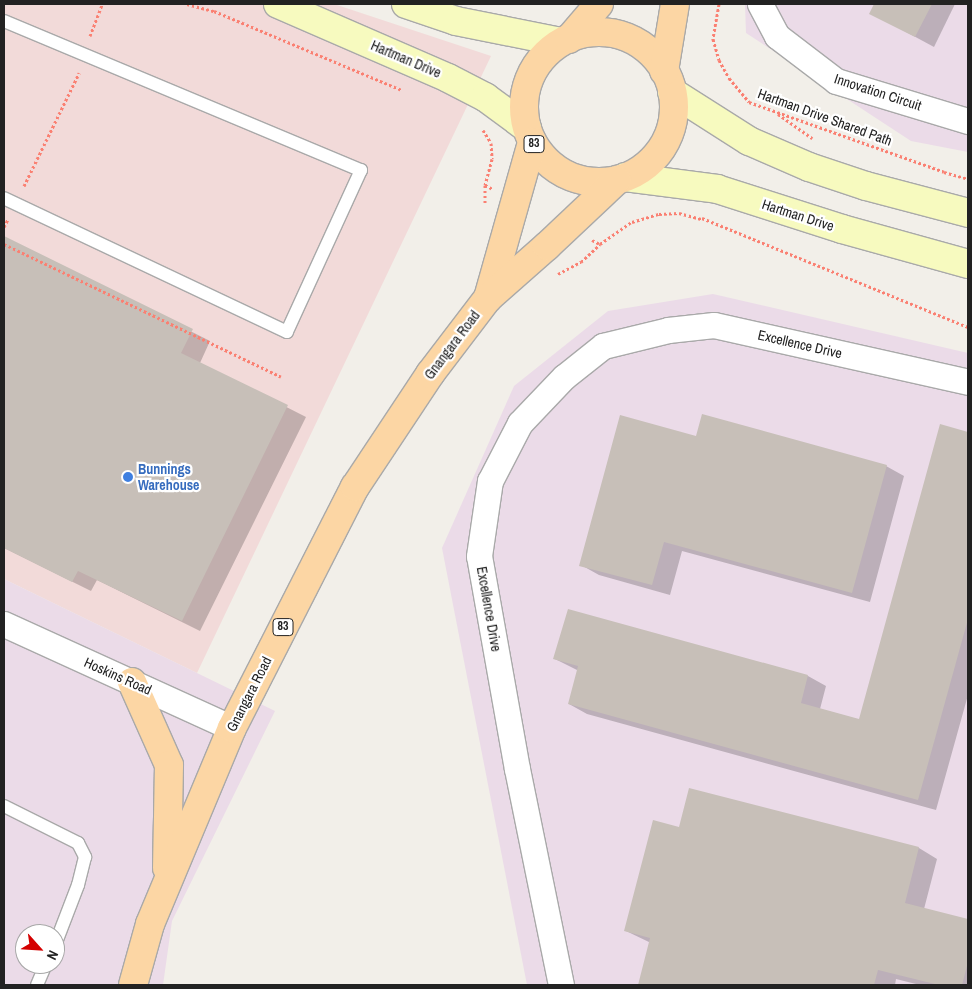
<!DOCTYPE html>
<html>
<head>
<meta charset="utf-8">
<style>
	body { margin:0 }
	#map { position:relative; width:972px; height:989px; overflow:hidden; background:#f2efe9; font-family:"Archivo Narrow",sans-serif }
	div>[style] { position:absolute }
	.commercial>* { inset:0; background:#f2dad9 }
	.industrial>* { inset:0; background:#ebdbe8 }
	.shadow>* { inset:0; background:#0003 }
	.building>* { inset:0; background:#c7bfb8 }
	.path>* { height:3px; margin-top:-1.5px; transform-origin:0; background:repeating-linear-gradient(90deg,#fa8072 0 2.5px,transparent 0 5px) }
	.roads { filter:drop-shadow(1px 0 #a9a9a9) drop-shadow(-1px 0 #a9a9a9) drop-shadow(0 1px #a9a9a9) drop-shadow(0 -1px #a9a9a9) }
	.lane>* { height:12px; margin:-6px; padding:0 6px; transform-origin:6px; border-radius:6px; background:#fff }
	.street>* { height:25px; margin:-12.5px; padding:0 12.5px; transform-origin:12.5px; border-radius:12.5px; background:#fff }
	.secondary>* { height:28px; margin:-14px; padding:0 14px; transform-origin:14px; border-radius:14px; background:#f7fabf }
	.primary>* { height:28px; margin:-14px; padding:0 14px; transform-origin:14px; border-radius:14px; background:#fcd6a4 }
	.primary>.ring { margin:-14px; padding:0; box-sizing:content-box; background:none; border:28px solid #fcd6a4; border-radius:50% }
	.dots>* { width:14px; height:14px; translate:-50% -50%; box-sizing:border-box; border:2px solid #fff; border-radius:50% }
	span { translate:-50% -50%; white-space:nowrap; text-align:center; line-height:1.15; -webkit-text-stroke:4.5px #fff; paint-order:stroke }
	.shield-label span { padding:1px 4px; background:#fff; border:1px solid; border-radius:4px; -webkit-text-stroke-width:0 }
	.shield-label { font-size:12px; color:#222; font-weight:700 }
	.street-label { font-size:14px; color:#222 }
	.shop-label { font-size:14px; color:#366cbe; font-weight:700 }
	.left { translate:0 -50%; text-align:left }
	.frame { position:absolute; inset:0; border:5px solid #222; pointer-events:none }
	.north { position:absolute; left:15px; top:924px; width:50px; height:50px; box-sizing:border-box; background:#fff; border:1px solid #a7a7a7; border-radius:50%; rotate:116deg; font-size:14px; font-weight:700; line-height:20px; text-align:center; color:#222 }
	.north::after { content:''; display:block; margin:auto; width:18px; height:22px; background:#d40000; clip-path:polygon(50% 0,100% 100%,50% 72%,0 100%) }
</style>
</head>
<body>
<div id="map">
	<div class="commercial">
		<div style="clip-path:polygon(4px 4px,334px 4px,491px 56px,197px 673px,4px 579px)"></div>
	</div>
	<div class="industrial">
		<div style="clip-path:polygon(745px 4px,968px 4px,968px 152px,911px 141px,746px 33px)"></div>
		<div style="clip-path:polygon(713px 294px,968px 353px,968px 985px,527px 985px,442px 548px,514px 386px,608px 311px)"></div>
		<div style="clip-path:polygon(evenodd,4px 579px,275px 711px,172px 921px,163px 985px,4px 985px,4px 579px,25px 934px,55px 934px,55px 964px,25px 964px,25px 934px)"></div>
	</div>
	<div class="shadow">
		<div style="clip-path:polygon(876px 4px,955px 4px,934px 47px,871px 13px)"></div>
		<div style="clip-path:polygon(4px 237px,210px 341px,200px 363px,306px 417px,200px 631px,97px 580px,91px 591px,4px 548px)"></div>
		<div style="clip-path:polygon(941px 426px,968px 433px,968px 695px,936px 810px,587px 714px,569px 704px,579px 671px,555px 659px,808px 676px,826px 686px,820px 709px,860px 720px)"></div>
		<div style="clip-path:polygon(697px 437px,886px 466px,904px 476px,870px 602px,682px 551px,670px 595px,599px 575px,581px 565px)"></div>
		<div style="clip-path:polygon(690px 790px,919px 848px,937px 859px,924px 909px,968px 920px,968px 985px,920px 985px,896px 979px,895px 985px,640px 985px,651px 943px,626px 931px,680px 828px)"></div>
	</div>
	<div class="building">
		<div style="clip-path:polygon(874px 4px,932px 4px,915px 37px,869px 14px)"></div>
		<div style="clip-path:polygon(4px 236px,193px 329px,181px 353px,288px 405px,182px 621px,78px 571px,72px 582px,4px 548px)"></div>
		<div style="clip-path:polygon(702px 414px,887px 465px,852px 593px,664px 542px,652px 585px,579px 566px,620px 415px,696px 436px)"></div>
		<div style="clip-path:polygon(940px 424px,968px 432px,968px 619px,918px 800px,568px 704px,578px 666px,553px 659px,568px 609px,808px 675px,801px 703px,859px 719px)"></div>
		<div style="clip-path:polygon(689px 788px,919px 847px,905px 903px,968px 919px,968px 962px,962px 985px,939px 985px,878px 970px,874px 985px,638px 985px,650px 938px,624px 931px,653px 820px,679px 827px)"></div>
	</div>
	<div class="path">
		<div style="left:187px;top:4px;width:28px;rotate:15deg"></div>
		<div style="left:214px;top:11px;width:204px;rotate:22.8deg"></div>
		<div style="left:719px;top:4px;width:36px;rotate:100deg"></div>
		<div style="left:713px;top:39px;width:22px;rotate:74deg"></div>
		<div style="left:719px;top:60px;width:21px;rotate:61deg"></div>
		<div style="left:729px;top:78px;width:31px;rotate:50deg"></div>
		<div style="left:749px;top:102px;width:207px;rotate:19.7deg"></div>
		<div style="left:944px;top:172px;width:25px;rotate:16deg"></div>
		<div style="left:90px;top:36px;width:34px;rotate:-69deg"></div>
		<div style="left:778px;top:114px;width:42px;rotate:35.2deg"></div>
		<div style="left:483px;top:130px;width:15px;rotate:58deg"></div>
		<div style="left:491px;top:143px;width:16px;rotate:86deg"></div>
		<div style="left:492px;top:159px;width:27px;rotate:105deg"></div>
		<div style="left:485px;top:185px;width:9px;rotate:27deg"></div>
		<div style="left:485px;top:185px;width:20px;rotate:90deg"></div>
		<div style="left:24px;top:186px;width:126px;rotate:-64deg"></div>
		<div style="left:702px;top:218px;width:287px;rotate:22.3deg"></div>
		<div style="left:4px;top:227px;width:9px;rotate:-63deg"></div>
		<div style="left:592px;top:240px;width:9px;rotate:27deg"></div>
		<div style="left:600px;top:244px;width:39px;rotate:-35deg"></div>
		<div style="left:632px;top:222px;width:28px;rotate:-17deg"></div>
		<div style="left:659px;top:214px;width:20px;rotate:-3deg"></div>
		<div style="left:679px;top:213px;width:23px;rotate:15deg"></div>
		<div style="left:4px;top:244px;width:307px;rotate:25.6deg"></div>
		<div style="left:558px;top:274px;width:26px;rotate:-28deg"></div>
		<div style="left:581px;top:262px;width:26px;rotate:-43deg"></div>
	</div>
	<div class="roads">
		<div class="lane">
			<div style="left:4px;top:21px;width:387px;rotate:22.7deg"></div>
			<div style="left:361px;top:170px;width:178px;rotate:114.6deg"></div>
			<div style="left:287px;top:332px;width:313px;rotate:-154.7deg"></div>
			<div style="left:4px;top:806px;width:83px;rotate:26.6deg"></div>
			<div style="left:78px;top:843px;width:16px;rotate:63deg"></div>
			<div style="left:85px;top:857px;width:29px;rotate:104deg"></div>
			<div style="left:78px;top:885px;width:64px;rotate:111deg"></div>
			<div style="left:37px;top:985px;width:23px;rotate:-67deg"></div>
		</div>
		<div class="street">
			<div style="left:760px;top:4px;width:36px;rotate:62deg"></div>
			<div style="left:777px;top:36px;width:74px;rotate:37.3deg"></div>
			<div style="left:836px;top:81px;width:138px;rotate:16.9deg"></div>
			<div style="left:4px;top:624px;width:251px;rotate:24.5deg"></div>
			<div style="left:561px;top:985px;width:220px;rotate:-101.5deg"></div>
			<div style="left:517px;top:769px;width:216px;rotate:-100.1deg"></div>
			<div style="left:479px;top:556px;width:76px;rotate:-81.7deg"></div>
			<div style="left:490px;top:481px;width:65px;rotate:-62.7deg"></div>
			<div style="left:520px;top:423px;width:64px;rotate:-46.3deg"></div>
			<div style="left:564px;top:377px;width:50px;rotate:-38.5deg"></div>
			<div style="left:603px;top:346px;width:67px;rotate:-13.8deg"></div>
			<div style="left:668px;top:330px;width:46px;rotate:-6.2deg"></div>
			<div style="left:714px;top:325px;width:260px;rotate:12.6deg"></div>
		</div>
		<div class="secondary">
			<div style="left:278px;top:4px;width:185px;rotate:23.5deg"></div>
			<div style="left:448px;top:78px;width:42px;rotate:27.2deg"></div>
			<div style="left:485px;top:97px;width:52px;rotate:36.4deg"></div>
			<div style="left:406px;top:4px;width:53px;rotate:18.8deg"></div>
			<div style="left:456px;top:21px;width:107px;rotate:11.3deg"></div>
			<div style="left:672px;top:92px;width:91px;rotate:32.5deg"></div>
			<div style="left:749px;top:141px;width:65px;rotate:23.4deg"></div>
			<div style="left:809px;top:167px;width:60px;rotate:18.4deg"></div>
			<div style="left:866px;top:186px;width:106px;rotate:14.8deg"></div>
			<div style="left:625px;top:177px;width:93px;rotate:7.4deg"></div>
			<div style="left:717px;top:189px;width:131px;rotate:17.7deg"></div>
			<div style="left:842px;top:229px;width:131px;rotate:15.5deg"></div>
		</div>
		<div class="primary">
			<div class="ring" style="left:524px;top:32px;width:122px;height:122px"></div>
			<div style="left:569px;top:39px;width:46px;rotate:-49.4deg"></div>
			<div style="left:664px;top:71px;width:68px;rotate:-80.7deg"></div>
			<div style="left:488px;top:298px;width:162px;rotate:-74.2deg"></div>
			<div style="left:132px;top:682px;width:91px;rotate:66deg"></div>
			<div style="left:169px;top:765px;width:103px;rotate:91.1deg"></div>
			<div style="left:133px;top:985px;width:63px;rotate:-74.4deg"></div>
			<div style="left:150px;top:924px;width:212px;rotate:-67.3deg"></div>
			<div style="left:232px;top:728px;width:271px;rotate:-63deg"></div>
			<div style="left:355px;top:487px;width:136px;rotate:-56.4deg"></div>
			<div style="left:430px;top:374px;width:96px;rotate:-52.7deg"></div>
			<div style="left:488px;top:298px;width:79px;rotate:-41.4deg"></div>
			<div style="left:547px;top:246px;width:96px;rotate:-43.3deg"></div>
		</div>
	</div>
	<div class="dots">
		<div style="left:128px;top:477px;background:#3f7fe0"></div>
	</div>
	<div class="shield-label">
		<span style="left:534px;top:144px">83</span>
		<span style="left:283px;top:627px">83</span>
	</div>
	<div class="street-label">
		<span style="left:406px;top:59px;rotate:23deg">Hartman Drive</span>
		<span style="left:878px;top:92px;rotate:18deg">Innovation Circuit</span>
		<span style="left:825px;top:117px;rotate:20deg">Hartman Drive Shared Path</span>
		<span style="left:798px;top:215px;rotate:18deg">Hartman Drive</span>
		<span style="left:800px;top:344px;rotate:13deg">Excellence Drive</span>
		<span style="left:452px;top:345px;rotate:-53deg">Gnangara Road</span>
		<span style="left:489px;top:609px;rotate:80deg">Excellence Drive</span>
		<span style="left:118px;top:676px;rotate:24deg">Hoskins Road</span>
		<span style="left:249px;top:694px;rotate:-63deg">Gnangara Road</span>
	</div>
	<div class="shop-label">
		<span class="left" style="left:138px;top:477px">Bunnings<br>Warehouse</span>
	</div>
	<div class="frame"></div>
	<div class="north">N</div>
</div>
</body>
</html>
